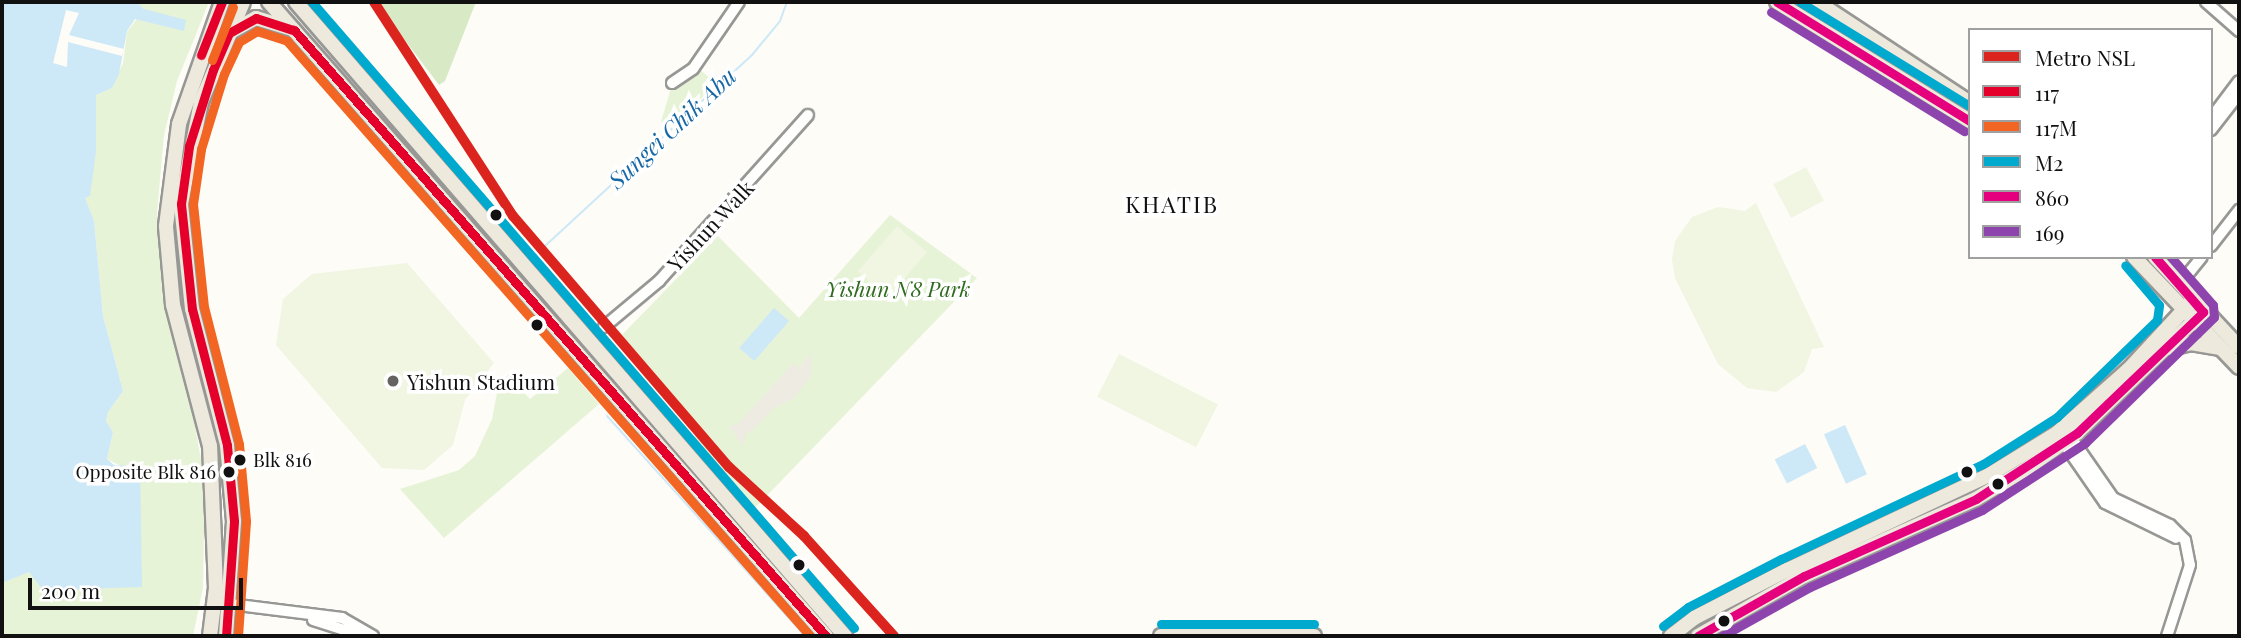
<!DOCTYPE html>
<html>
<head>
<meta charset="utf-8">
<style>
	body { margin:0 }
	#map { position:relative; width:2241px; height:638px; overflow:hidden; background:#fdfcf7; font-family:"Playfair Display",serif }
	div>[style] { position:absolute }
	.green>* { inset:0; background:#e7f3d7 }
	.forest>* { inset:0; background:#d8eac5 }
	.pitch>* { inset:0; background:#f0f6e1; transform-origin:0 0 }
	.plaza>* { inset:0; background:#edebe2 }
	.water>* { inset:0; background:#cde8f7; transform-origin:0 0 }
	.pier>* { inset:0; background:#fdfcf7 }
	.stream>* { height:2px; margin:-1px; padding:0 1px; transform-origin:1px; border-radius:1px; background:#cde8f7 }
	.roads { filter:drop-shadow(2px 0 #979795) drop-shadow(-2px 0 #979795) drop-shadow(0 2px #979795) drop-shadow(0 -2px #979795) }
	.minor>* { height:10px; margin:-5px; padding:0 5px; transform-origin:5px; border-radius:5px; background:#fffffe }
	.major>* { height:14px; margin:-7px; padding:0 7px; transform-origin:7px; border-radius:7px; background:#ede9dc }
	.bus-1>* { height:9px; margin:-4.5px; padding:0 4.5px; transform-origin:4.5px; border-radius:4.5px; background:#e4002b }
	.bus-2>* { height:9px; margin:-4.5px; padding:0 4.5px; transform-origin:4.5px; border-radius:4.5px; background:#f26522 }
	.bus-3>* { height:9px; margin:-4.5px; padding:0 4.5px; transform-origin:4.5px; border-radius:4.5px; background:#00a9ce }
	.bus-4>* { height:9px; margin:-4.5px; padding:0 4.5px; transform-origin:4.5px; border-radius:4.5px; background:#e5007d }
	.bus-5>* { height:9px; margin:-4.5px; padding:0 4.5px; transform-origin:4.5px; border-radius:4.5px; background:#8e44ad }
	.metro-1>* { height:10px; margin:-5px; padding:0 5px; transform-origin:5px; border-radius:5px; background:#dc241f }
	.dots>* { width:19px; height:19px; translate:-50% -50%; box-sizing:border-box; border:4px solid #fff; border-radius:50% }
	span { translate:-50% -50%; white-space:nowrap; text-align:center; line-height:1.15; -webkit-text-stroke:7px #fff; paint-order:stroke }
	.bus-label { font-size:19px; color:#111 }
	.left { translate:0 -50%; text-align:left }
	.right { translate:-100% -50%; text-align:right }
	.street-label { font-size:21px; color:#111 }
	.park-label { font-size:21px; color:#2f6b1f; font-style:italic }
	.poi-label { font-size:21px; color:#111 }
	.water-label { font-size:23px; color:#1768a6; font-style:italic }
	.neighbourhood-label { font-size:23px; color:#111; letter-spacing:2px }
	.frame { position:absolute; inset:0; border:4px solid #111; pointer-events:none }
	.legend { position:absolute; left:1968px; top:28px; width:245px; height:231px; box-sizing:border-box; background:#fff; border:2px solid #a0a0a0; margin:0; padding:9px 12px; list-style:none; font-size:21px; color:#111 }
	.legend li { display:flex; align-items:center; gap:14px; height:35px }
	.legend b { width:35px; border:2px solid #a0a0a0 }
	.scale { position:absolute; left:28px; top:578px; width:215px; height:32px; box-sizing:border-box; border:4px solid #111; border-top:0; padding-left:9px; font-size:21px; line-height:24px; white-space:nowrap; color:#111; -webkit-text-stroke:5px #fff; paint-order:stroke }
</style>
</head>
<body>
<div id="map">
	<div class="green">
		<div style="clip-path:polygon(137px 2px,209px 2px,177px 81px,164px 135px,157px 213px,205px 482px,203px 588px,193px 636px,2px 636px,2px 583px,29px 572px,136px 465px,123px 467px,107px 459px,113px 432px,106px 421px,108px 412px,123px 391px,103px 316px,94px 221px,84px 197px,96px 152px,96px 95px,112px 88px,123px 63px,127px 32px,144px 9px)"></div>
		<div style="clip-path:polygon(699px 69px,716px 83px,677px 123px,661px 122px,671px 88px)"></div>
		<div style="clip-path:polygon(890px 215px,977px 278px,754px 509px,693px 439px,698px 433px,687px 418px,618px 339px,718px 236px,799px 318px)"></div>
		<div style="clip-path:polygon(568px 368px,599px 404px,444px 538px,400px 489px,459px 470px,475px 456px,492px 419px,499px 383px,508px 375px,530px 399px)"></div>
	</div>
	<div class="forest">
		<div style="clip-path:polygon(376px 2px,476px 2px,445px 81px,439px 85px)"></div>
	</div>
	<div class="pitch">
		<div style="left:1806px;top:167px;width:38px;height:37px;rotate:62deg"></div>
		<div style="clip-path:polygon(1756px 203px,1824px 347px,1812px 349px,1804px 372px,1776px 392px,1747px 388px,1718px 364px,1675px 278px,1672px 259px,1675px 241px,1692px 217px,1718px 207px,1745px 211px)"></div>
		<div style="left:897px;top:226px;width:40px;height:60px;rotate:41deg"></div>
		<div style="clip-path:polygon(407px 263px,494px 363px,465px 400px,453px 445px,424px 470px,382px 468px,276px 345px,283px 299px,312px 274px)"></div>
		<div style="left:1119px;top:354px;width:111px;height:48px;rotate:27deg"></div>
	</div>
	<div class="plaza">
		<div style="clip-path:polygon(811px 353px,811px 376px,794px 398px,773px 409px,751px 432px,747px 430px,743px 446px,729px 426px,738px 424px,793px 363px,798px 368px)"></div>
	</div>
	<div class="water">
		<div style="clip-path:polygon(2px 2px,137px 2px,144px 9px,186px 20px,184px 31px,135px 19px,127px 31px,119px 74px,112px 88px,96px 95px,96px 152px,90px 196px,85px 198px,94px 221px,103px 316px,123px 391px,108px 412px,106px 421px,113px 432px,107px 459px,114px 465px,140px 466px,142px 587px,43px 590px,29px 572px,2px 583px)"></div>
		<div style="left:774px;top:308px;width:20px;height:53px;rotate:41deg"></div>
		<div style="left:1845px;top:425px;width:54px;height:23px;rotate:66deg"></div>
		<div style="left:1805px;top:444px;width:27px;height:34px;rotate:63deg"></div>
	</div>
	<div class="pier">
		<div style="clip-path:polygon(66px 10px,79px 13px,69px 35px,124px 49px,122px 56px,68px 42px,67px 67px,53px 63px)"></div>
	</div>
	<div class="stream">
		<div style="left:545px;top:246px;width:282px;rotate:-42.7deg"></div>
		<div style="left:752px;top:55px;width:44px;rotate:-50.5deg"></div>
		<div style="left:780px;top:21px;width:20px;rotate:-70deg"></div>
		<div style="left:607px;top:416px;width:296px;rotate:48deg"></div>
	</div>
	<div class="roads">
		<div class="minor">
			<div style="left:2206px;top:2px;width:44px;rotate:41.3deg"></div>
			<div style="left:672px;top:83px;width:25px;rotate:-34deg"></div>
			<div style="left:693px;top:69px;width:81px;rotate:-55.5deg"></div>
			<div style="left:2211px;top:118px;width:46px;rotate:-52.9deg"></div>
			<div style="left:2211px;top:130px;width:46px;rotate:-52.1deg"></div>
			<div style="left:2211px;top:246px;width:46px;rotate:-52.1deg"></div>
			<div style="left:2179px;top:285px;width:36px;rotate:-51deg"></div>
			<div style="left:604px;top:327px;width:72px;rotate:-39.9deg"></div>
			<div style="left:659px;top:281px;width:223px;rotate:-48.1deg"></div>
			<div style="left:2068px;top:433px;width:79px;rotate:55.3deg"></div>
			<div style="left:2113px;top:498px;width:63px;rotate:25.3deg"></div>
			<div style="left:2170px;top:525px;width:21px;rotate:45deg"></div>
			<div style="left:2185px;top:540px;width:25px;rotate:79deg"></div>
			<div style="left:2190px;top:565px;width:75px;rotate:107.9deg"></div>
			<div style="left:2060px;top:438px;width:79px;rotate:55.3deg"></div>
			<div style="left:2105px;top:503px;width:79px;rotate:26.2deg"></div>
			<div style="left:222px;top:603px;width:121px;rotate:7.1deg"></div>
			<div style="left:342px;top:618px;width:36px;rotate:30deg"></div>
			<div style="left:313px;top:620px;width:52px;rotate:17.7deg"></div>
		</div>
		<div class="major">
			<div style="left:269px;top:2px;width:844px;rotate:48.7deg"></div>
			<div style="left:296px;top:2px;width:839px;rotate:49.11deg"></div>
			<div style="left:1777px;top:2px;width:227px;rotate:31.7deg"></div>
			<div style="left:1817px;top:2px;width:183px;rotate:33.4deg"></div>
			<div style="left:229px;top:33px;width:31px;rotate:-29deg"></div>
			<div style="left:256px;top:18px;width:38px;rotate:17deg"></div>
			<div style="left:2134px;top:257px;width:152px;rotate:46.3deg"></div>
			<div style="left:2155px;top:257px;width:123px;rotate:47deg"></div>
			<div style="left:2171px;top:348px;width:21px;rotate:-14deg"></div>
			<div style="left:2191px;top:343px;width:27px;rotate:10deg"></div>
			<div style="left:210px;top:636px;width:48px;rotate:-82.9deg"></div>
			<div style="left:216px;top:588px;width:142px;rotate:-92.4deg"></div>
			<div style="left:210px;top:446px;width:146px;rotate:-104.7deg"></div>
			<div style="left:173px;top:305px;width:79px;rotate:-95.1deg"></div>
			<div style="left:166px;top:226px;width:103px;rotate:-82.7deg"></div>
			<div style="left:179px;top:124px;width:129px;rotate:-70.6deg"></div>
			<div style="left:226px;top:636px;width:115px;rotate:-86deg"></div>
			<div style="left:234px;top:521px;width:76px;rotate:-95.3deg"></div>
			<div style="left:227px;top:445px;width:140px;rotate:-104.4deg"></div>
			<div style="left:192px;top:309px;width:106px;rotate:-96deg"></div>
			<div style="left:181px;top:204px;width:104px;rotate:-78.9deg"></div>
			<div style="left:201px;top:102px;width:108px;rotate:-67.2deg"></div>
			<div style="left:1161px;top:636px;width:153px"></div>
			<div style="left:1671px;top:636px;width:29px;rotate:-38deg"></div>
			<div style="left:1694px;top:618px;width:105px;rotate:-27.3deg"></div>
			<div style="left:1787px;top:570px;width:223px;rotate:-25.2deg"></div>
			<div style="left:1989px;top:475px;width:80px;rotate:-31.7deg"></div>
			<div style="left:2057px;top:433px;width:96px;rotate:-41.6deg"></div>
			<div style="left:2129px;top:369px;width:94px;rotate:-47.2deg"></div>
			<div style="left:1698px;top:636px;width:122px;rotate:-29.5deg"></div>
			<div style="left:1804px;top:576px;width:188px;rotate:-24.1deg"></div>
			<div style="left:1976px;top:499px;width:55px;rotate:-30.8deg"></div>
			<div style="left:2023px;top:471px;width:66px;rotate:-35.1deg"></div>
			<div style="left:2077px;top:433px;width:175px;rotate:-43.8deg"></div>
		</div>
	</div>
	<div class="bus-1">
		<div style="left:201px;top:55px;width:57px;rotate:-68.4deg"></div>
		<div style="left:226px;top:636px;width:115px;rotate:-86deg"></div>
		<div style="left:234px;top:521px;width:76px;rotate:-95.3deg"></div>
		<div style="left:227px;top:445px;width:140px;rotate:-104.4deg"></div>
		<div style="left:192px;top:309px;width:106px;rotate:-96deg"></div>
		<div style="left:181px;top:204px;width:59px;rotate:-82.1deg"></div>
		<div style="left:189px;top:146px;width:80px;rotate:-72.5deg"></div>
		<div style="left:213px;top:70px;width:40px;rotate:-66.6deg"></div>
		<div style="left:229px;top:33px;width:31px;rotate:-29deg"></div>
		<div style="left:256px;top:18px;width:40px;rotate:18deg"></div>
		<div style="left:294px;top:30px;width:806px;rotate:48.72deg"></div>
	</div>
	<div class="bus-2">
		<div style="left:212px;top:60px;width:57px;rotate:-68.4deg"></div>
		<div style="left:238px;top:636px;width:115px;rotate:-86deg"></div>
		<div style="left:246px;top:521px;width:77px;rotate:-95.2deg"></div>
		<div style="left:239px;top:444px;width:141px;rotate:-104.3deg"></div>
		<div style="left:204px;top:307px;width:104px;rotate:-96.1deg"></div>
		<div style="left:193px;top:204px;width:56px;rotate:-81.7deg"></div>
		<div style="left:201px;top:149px;width:78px;rotate:-73deg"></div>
		<div style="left:224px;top:74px;width:35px;rotate:-65deg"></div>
		<div style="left:239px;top:42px;width:21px;rotate:-31deg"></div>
		<div style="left:257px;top:31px;width:32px;rotate:18deg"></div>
		<div style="left:287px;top:41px;width:792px;rotate:48.68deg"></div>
	</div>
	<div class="bus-3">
		<div style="left:312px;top:2px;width:828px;rotate:49.11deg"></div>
		<div style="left:1800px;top:2px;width:199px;rotate:31.5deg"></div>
		<div style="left:1161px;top:624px;width:153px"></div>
		<div style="left:1663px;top:626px;width:31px;rotate:-37deg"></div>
		<div style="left:1688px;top:607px;width:105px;rotate:-27.3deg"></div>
		<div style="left:1781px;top:559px;width:223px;rotate:-25.2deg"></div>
		<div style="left:1983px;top:464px;width:88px;rotate:-32.4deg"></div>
		<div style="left:2057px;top:417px;width:139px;rotate:-44.1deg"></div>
		<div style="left:2157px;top:320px;width:15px;rotate:-82deg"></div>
		<div style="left:2159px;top:305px;width:52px;rotate:-130.4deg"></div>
	</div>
	<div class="bus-4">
		<div style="left:1777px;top:2px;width:227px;rotate:31.7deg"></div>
		<div style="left:1698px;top:636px;width:122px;rotate:-29.5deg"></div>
		<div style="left:1804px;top:576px;width:188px;rotate:-24.1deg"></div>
		<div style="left:1976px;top:499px;width:121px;rotate:-33.2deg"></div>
		<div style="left:2077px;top:433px;width:175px;rotate:-43.8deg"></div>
		<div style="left:2203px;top:312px;width:73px;rotate:-131.1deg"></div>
	</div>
	<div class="bus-5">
		<div style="left:1771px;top:12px;width:227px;rotate:31.7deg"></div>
		<div style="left:1722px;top:636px;width:101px;rotate:-29.1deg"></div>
		<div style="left:1810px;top:587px;width:188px;rotate:-24.1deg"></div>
		<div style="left:1982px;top:510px;width:123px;rotate:-33deg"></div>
		<div style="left:2085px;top:443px;width:180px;rotate:-44.3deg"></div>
		<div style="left:2214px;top:317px;width:12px;rotate:-95deg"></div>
		<div style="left:2213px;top:305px;width:64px;rotate:-131.2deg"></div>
	</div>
	<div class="metro-1">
		<div style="left:374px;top:2px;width:255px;rotate:57deg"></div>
		<div style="left:513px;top:216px;width:331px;rotate:49.3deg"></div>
		<div style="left:729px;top:467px;width:102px;rotate:42.6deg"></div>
		<div style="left:804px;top:536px;width:135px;rotate:48deg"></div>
	</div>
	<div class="dots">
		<div style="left:496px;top:215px;background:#111"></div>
		<div style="left:537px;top:325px;background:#111"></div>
		<div style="left:393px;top:381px;background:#646362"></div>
		<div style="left:240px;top:460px;background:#111"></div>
		<div style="left:229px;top:472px;background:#111"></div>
		<div style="left:1967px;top:472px;background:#111"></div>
		<div style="left:1998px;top:484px;background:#111"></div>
		<div style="left:799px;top:565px;background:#111"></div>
		<div style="left:1724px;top:621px;background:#111"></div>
	</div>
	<div class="bus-label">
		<span class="left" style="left:253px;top:460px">Blk 816</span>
		<span class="right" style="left:216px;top:472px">Opposite Blk 816</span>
	</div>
	<div class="street-label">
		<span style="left:710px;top:225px;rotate:-47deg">Yishun Walk</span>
	</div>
	<div class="park-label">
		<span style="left:898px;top:288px">Yishun N8 Park</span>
	</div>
	<div class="poi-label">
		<span class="left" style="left:407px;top:381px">Yishun Stadium</span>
	</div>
	<div class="water-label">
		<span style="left:672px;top:128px;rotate:-43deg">Sungei Chik Abu</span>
	</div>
	<div class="neighbourhood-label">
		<span style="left:1172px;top:204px">KHATIB</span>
	</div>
	<div class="frame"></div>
	<ul class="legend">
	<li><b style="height:9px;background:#dc241f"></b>Metro NSL</li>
	<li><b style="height:9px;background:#e4002b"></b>117</li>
	<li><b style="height:9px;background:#f26522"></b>117M</li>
	<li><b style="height:9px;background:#00a9ce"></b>M2</li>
	<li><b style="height:9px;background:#e5007d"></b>860</li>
	<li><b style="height:9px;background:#8e44ad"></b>169</li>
	</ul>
	<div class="scale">200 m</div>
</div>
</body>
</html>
